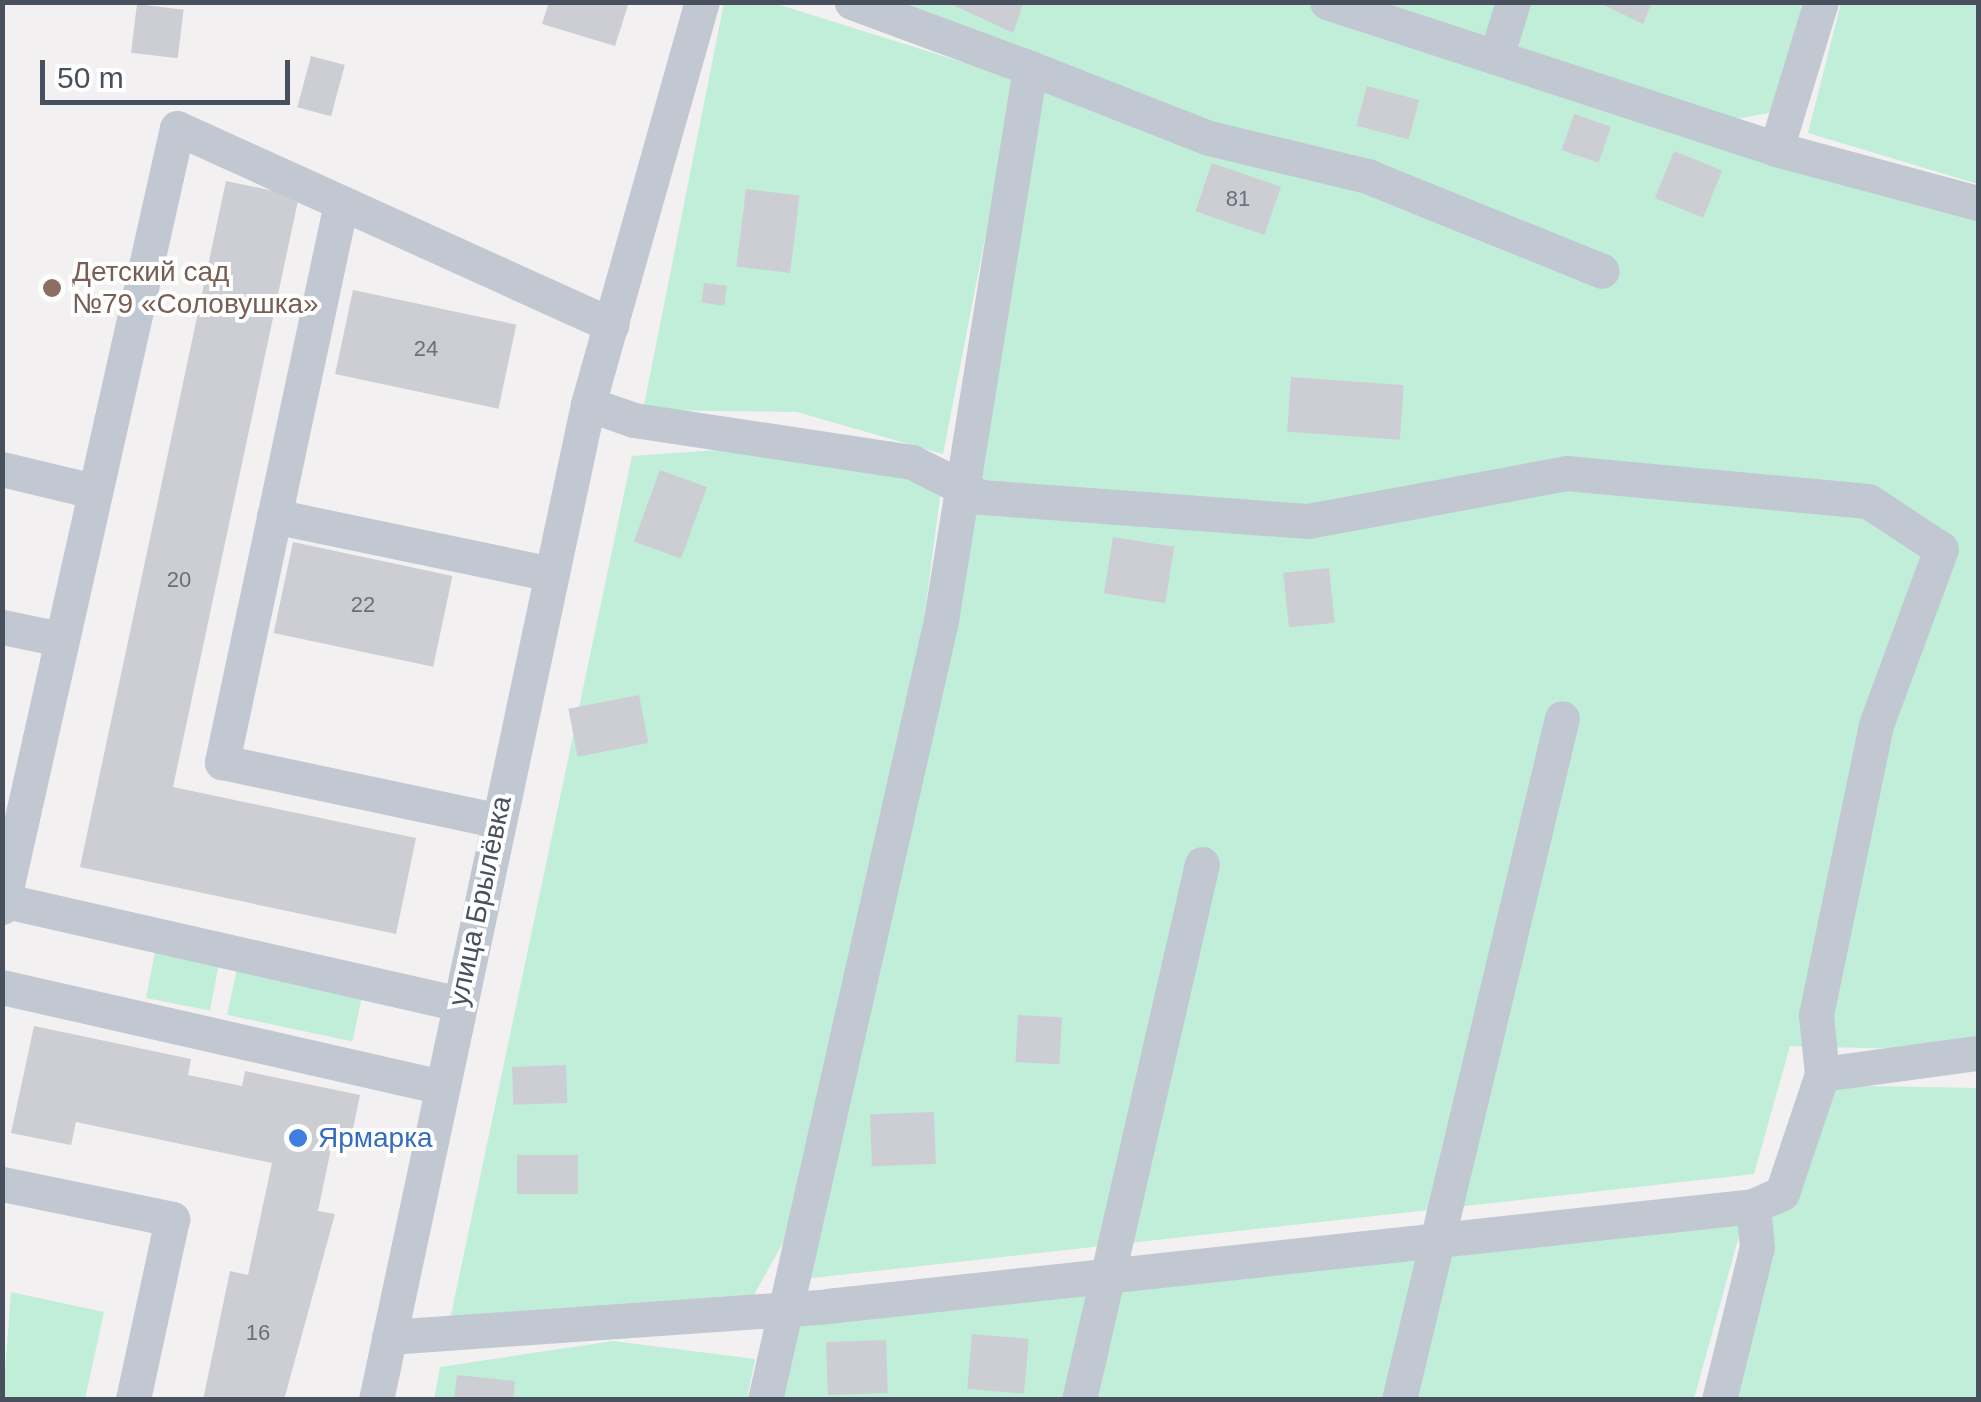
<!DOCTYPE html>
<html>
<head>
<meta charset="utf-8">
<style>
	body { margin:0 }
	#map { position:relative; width:1981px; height:1402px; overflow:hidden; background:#f2f0f0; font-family:Helvetica,sans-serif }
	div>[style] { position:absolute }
	.green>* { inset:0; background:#c1eed8; transform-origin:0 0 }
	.building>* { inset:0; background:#cdced4; transform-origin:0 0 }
	.minor>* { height:35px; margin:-17.5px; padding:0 17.5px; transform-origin:17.5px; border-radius:17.5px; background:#c1c8d1 }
	.dots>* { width:28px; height:28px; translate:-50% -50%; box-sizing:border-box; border:5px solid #fff; border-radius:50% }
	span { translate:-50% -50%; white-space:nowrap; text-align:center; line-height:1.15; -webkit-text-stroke:8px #fff; paint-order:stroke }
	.number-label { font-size:22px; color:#69707b }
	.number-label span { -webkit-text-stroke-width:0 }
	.education-label { font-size:28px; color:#785e54 }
	.left { translate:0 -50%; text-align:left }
	.street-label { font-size:28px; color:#48505d }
	.shop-label { font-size:28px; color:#366cbe }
	.frame { position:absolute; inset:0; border:5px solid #48505d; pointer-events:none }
	.scale { position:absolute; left:40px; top:60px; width:250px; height:45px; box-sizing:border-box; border:5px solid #48505d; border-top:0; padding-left:12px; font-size:30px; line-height:35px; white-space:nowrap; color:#48505d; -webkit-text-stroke:8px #fff; paint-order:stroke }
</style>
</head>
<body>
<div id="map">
	<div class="green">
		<div style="clip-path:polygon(724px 3px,774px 3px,1016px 79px,943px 454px,797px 412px,643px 410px)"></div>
		<div style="clip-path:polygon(869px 3px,1320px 3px,1978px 215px,1978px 1051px,1790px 1046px,1754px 1174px,803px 1279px,1042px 68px)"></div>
		<div style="clip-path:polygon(1382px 3px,1807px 3px,1780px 111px,1730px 120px)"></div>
		<div style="clip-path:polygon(1841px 3px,1978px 3px,1978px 184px,1808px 133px)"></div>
		<div style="clip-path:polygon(776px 446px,942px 482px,911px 719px,795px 1221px,750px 1302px,447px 1334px,632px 456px)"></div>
		<div style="left:156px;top:947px;width:65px;height:52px;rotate:11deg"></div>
		<div style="left:238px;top:964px;width:128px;height:52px;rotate:12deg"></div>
		<div style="clip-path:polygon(1806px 1085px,1978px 1088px,1978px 1399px,1726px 1400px)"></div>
		<div style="clip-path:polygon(1746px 1210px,1694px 1399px,1404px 1400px,1436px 1245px)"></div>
		<div style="clip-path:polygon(1418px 1248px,1388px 1399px,1097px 1400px,1124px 1277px)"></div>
		<div style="clip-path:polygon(1083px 1285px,1095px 1326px,1078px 1399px,776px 1400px,791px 1324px)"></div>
		<div style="clip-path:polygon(11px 1292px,104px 1312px,85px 1399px,3px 1399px)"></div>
		<div style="clip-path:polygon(613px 1341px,755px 1359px,747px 1399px,434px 1400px,440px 1367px)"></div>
	</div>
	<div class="building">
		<div style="clip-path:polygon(549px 2px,629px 2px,615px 46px,542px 24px)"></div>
		<div style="clip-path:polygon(947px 2px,1024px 2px,1013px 33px)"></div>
		<div style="clip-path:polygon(1598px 2px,1652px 2px,1643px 24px)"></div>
		<div style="left:137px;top:4px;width:47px;height:49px;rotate:7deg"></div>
		<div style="left:311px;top:56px;width:35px;height:53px;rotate:15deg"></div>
		<div style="left:1367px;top:86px;width:54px;height:41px;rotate:15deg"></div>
		<div style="left:1574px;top:114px;width:39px;height:38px;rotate:19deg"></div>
		<div style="left:1674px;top:151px;width:52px;height:51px;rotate:22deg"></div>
		<div style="left:1212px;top:163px;width:73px;height:51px;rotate:19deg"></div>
		<div style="clip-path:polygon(226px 181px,299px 196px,173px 787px,416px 838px,396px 934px,80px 867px)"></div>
		<div style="left:746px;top:189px;width:54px;height:78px;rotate:7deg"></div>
		<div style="left:704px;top:283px;width:23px;height:20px;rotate:7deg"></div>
		<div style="left:353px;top:290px;width:167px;height:86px;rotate:12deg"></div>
		<div style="left:1291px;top:377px;width:113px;height:55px;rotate:4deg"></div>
		<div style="left:660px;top:470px;width:50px;height:76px;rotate:20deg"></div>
		<div style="left:1113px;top:537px;width:62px;height:57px;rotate:9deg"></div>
		<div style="left:293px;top:542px;width:163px;height:93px;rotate:12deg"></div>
		<div style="left:1329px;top:568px;width:55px;height:46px;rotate:84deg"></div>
		<div style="left:639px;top:695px;width:49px;height:72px;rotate:79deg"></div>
		<div style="left:1018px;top:1015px;width:44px;height:47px;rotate:3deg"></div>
		<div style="clip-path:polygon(34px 1026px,191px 1059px,188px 1075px,242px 1086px,245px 1071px,360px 1095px,349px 1148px,332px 1144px,318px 1211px,335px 1214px,284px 1400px,203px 1400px,230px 1271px,248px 1275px,272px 1163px,76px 1122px,71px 1145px,11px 1133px)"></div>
		<div style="left:566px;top:1065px;width:38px;height:54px;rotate:88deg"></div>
		<div style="left:934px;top:1112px;width:52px;height:64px;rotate:88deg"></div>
		<div style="left:578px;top:1155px;width:39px;height:61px;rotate:90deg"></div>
		<div style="left:972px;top:1334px;width:57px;height:55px;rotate:5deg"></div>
		<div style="left:886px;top:1340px;width:53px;height:60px;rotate:88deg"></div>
		<div style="clip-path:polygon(457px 1375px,515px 1381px,513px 1400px,454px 1400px)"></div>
	</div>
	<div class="minor">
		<div style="left:1327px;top:2px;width:472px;rotate:18.1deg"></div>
		<div style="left:1776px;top:149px;width:209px;rotate:15deg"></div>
		<div style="left:1497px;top:54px;width:54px;rotate:-72.9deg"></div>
		<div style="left:1030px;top:68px;width:192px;rotate:21.4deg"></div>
		<div style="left:1209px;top:138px;width:163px;rotate:13.5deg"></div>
		<div style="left:1367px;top:176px;width:253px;rotate:22deg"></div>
		<div style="left:1776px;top:149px;width:154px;rotate:-73deg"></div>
		<div style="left:341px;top:203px;width:572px;rotate:102.02deg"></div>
		<div style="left:222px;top:762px;width:280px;rotate:12deg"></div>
		<div style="left:588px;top:404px;width:49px;rotate:19.2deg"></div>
		<div style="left:634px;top:420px;width:281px;rotate:8.6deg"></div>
		<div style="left:912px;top:462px;width:77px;rotate:26.9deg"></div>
		<div style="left:981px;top:497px;width:328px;rotate:4.2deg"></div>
		<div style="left:1308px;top:521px;width:262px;rotate:-10.5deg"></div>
		<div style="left:1566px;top:473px;width:303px;rotate:5.3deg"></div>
		<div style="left:1868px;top:501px;width:87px;rotate:33.3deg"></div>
		<div style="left:1941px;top:549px;width:188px;rotate:110.3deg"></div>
		<div style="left:1876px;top:725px;width:296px;rotate:101.7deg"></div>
		<div style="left:1816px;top:1015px;width:59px;rotate:84.2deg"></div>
		<div style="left:2px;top:469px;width:94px;rotate:13.6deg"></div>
		<div style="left:274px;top:516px;width:283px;rotate:11.8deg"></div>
		<div style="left:2px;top:627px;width:59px;rotate:11.7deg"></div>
		<div style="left:2px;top:900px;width:468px;rotate:12.8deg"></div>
		<div style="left:2px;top:907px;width:798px;rotate:-77.34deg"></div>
		<div style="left:177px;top:128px;width:477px;rotate:24.4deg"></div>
		<div style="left:2px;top:987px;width:450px;rotate:12.8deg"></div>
		<div style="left:2px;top:1184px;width:174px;rotate:11.6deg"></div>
		<div style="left:172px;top:1219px;width:185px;rotate:102.2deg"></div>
		<div style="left:389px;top:1337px;width:439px;rotate:-4deg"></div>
		<div style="left:827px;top:1306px;width:931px;rotate:-6.16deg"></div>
		<div style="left:1753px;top:1206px;width:32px;rotate:-24deg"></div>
		<div style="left:1782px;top:1193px;width:126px;rotate:-71.4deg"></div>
		<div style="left:1822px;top:1074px;width:157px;rotate:-7.7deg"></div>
		<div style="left:376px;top:1400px;width:1018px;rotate:-77.98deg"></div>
		<div style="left:588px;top:404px;width:418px;rotate:-74.2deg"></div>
		<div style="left:765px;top:1400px;width:800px;rotate:-77.28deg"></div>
		<div style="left:941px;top:620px;width:559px;rotate:-80.84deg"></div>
		<div style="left:1030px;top:68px;width:190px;rotate:-159.7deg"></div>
		<div style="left:1079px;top:1400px;width:550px;rotate:-77.08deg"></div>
		<div style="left:1399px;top:1400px;width:701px;rotate:-76.56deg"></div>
		<div style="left:1719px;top:1400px;width:158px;rotate:-76.1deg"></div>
		<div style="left:1757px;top:1247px;width:41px;rotate:-95.6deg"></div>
	</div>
	<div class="dots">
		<div style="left:52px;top:288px;background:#8d6e63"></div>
		<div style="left:298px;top:1138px;background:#3f7fe0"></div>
	</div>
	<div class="number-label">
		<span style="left:1238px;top:199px">81</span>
		<span style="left:426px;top:349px">24</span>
		<span style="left:179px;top:580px">20</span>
		<span style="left:363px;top:605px">22</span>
		<span style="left:258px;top:1333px">16</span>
	</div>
	<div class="education-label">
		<span class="left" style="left:72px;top:288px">Детский сад<br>№79 «Соловушка»</span>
	</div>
	<div class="street-label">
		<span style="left:480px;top:901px;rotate:-78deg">улица Брылёвка</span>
	</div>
	<div class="shop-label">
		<span class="left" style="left:318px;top:1138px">Ярмарка</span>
	</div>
	<div class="frame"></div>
	<div class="scale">50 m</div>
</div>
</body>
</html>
